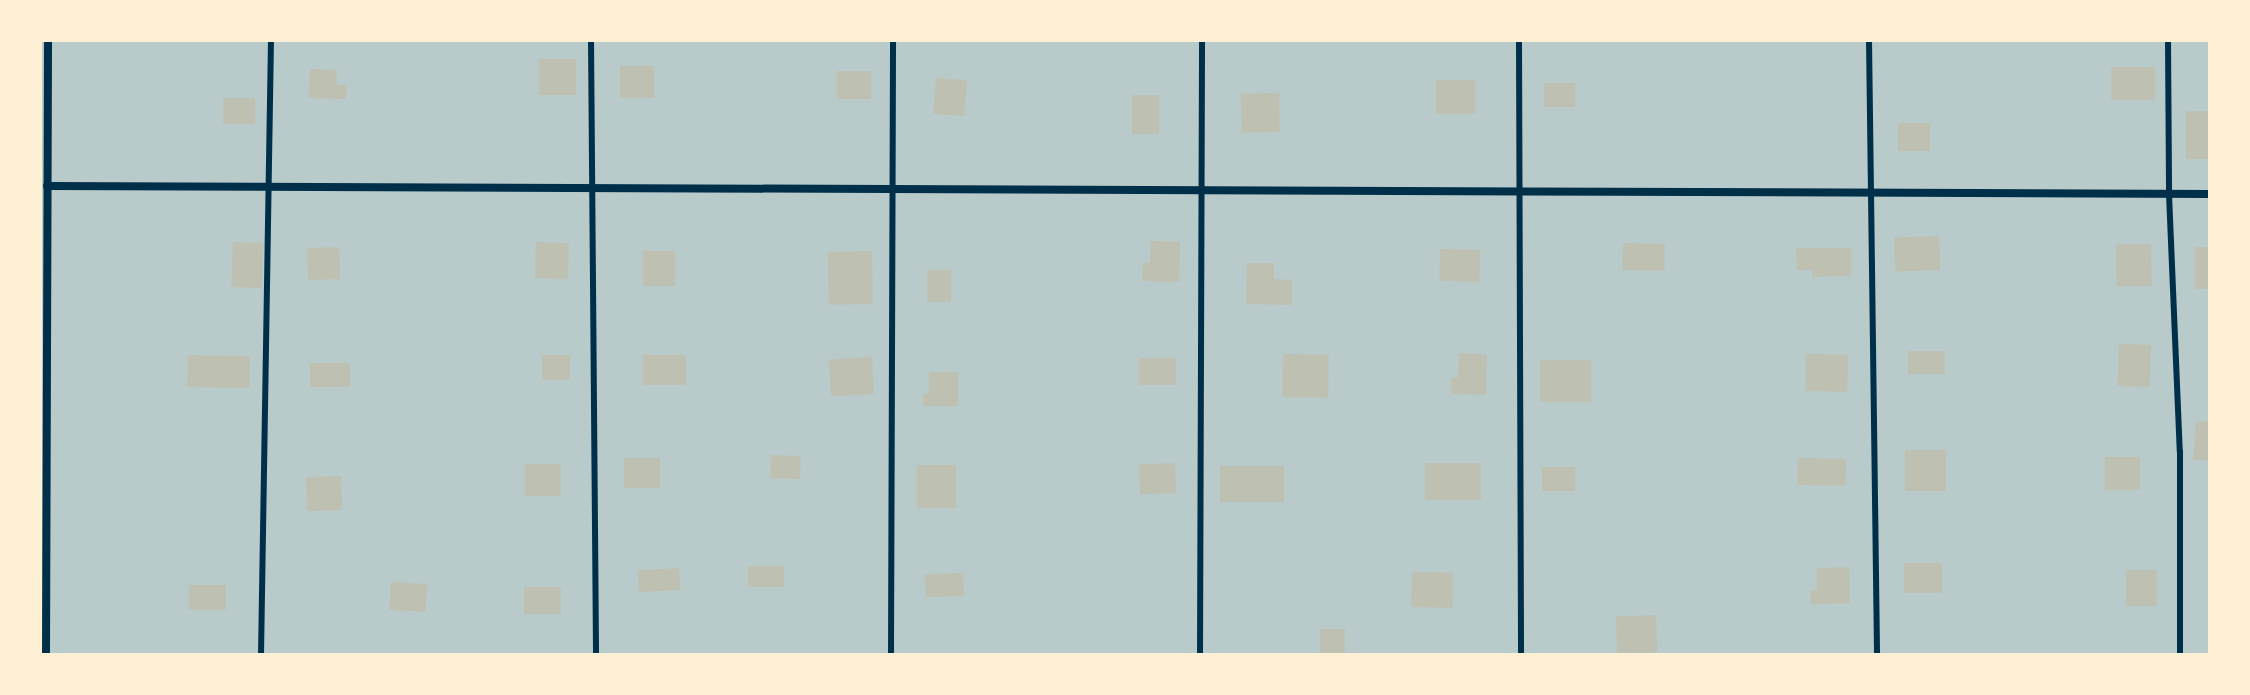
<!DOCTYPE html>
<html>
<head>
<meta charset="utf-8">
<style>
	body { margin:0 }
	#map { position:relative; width:2250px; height:695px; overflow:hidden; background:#fdf0d5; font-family:Inter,sans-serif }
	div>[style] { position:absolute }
	.green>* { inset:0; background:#b9caca; transform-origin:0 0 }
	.building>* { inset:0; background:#bec0b2; transform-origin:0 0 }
	.service>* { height:6px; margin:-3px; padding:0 3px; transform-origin:3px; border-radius:3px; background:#003049 }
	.minor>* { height:8px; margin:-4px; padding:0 4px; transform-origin:4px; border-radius:4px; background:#003049 }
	span { translate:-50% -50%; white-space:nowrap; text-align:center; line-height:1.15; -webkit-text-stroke:6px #fdf0d5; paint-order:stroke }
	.frame { position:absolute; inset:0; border:42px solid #fdf0d5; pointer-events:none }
</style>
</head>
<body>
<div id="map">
	<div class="green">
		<div style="left:40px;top:40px;width:2170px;height:615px"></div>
	</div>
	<div class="building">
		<div style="left:539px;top:59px;width:37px;height:36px"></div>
		<div style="left:620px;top:66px;width:34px;height:32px"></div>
		<div style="left:2111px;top:67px;width:44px;height:33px"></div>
		<div style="clip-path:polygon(310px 69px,337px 70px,337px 85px,347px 85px,346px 99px,309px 98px)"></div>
		<div style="left:837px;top:71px;width:34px;height:28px"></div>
		<div style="left:936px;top:78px;width:31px;height:36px;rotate:4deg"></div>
		<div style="left:1436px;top:80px;width:39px;height:34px"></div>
		<div style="left:1544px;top:83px;width:31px;height:24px"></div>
		<div style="left:1279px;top:93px;width:39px;height:38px;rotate:89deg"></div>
		<div style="left:1132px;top:95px;width:27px;height:39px"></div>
		<div style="left:223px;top:98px;width:32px;height:26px"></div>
		<div style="left:2186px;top:111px;width:24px;height:48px"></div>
		<div style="left:1930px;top:123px;width:28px;height:32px;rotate:90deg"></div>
		<div style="left:1939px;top:236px;width:34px;height:45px;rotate:88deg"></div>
		<div style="clip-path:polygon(1151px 241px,1180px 242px,1179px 282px,1142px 281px,1143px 263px,1150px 263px)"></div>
		<div style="left:233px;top:242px;width:30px;height:45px;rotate:2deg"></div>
		<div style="left:536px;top:242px;width:33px;height:36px;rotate:2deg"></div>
		<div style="left:1623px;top:243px;width:42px;height:27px;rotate:1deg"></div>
		<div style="left:2151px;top:244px;width:42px;height:35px;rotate:89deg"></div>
		<div style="left:339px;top:247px;width:32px;height:32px;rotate:88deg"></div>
		<div style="left:2195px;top:247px;width:15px;height:42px"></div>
		<div style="clip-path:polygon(1796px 248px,1851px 248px,1851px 276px,1812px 277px,1812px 270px,1797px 270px)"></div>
		<div style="left:1440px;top:249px;width:40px;height:32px;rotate:1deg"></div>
		<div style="left:643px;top:251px;width:32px;height:35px"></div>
		<div style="left:872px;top:251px;width:53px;height:44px;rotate:89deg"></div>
		<div style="clip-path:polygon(1247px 263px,1274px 263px,1274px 279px,1292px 280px,1292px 305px,1246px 304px)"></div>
		<div style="left:927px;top:270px;width:24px;height:32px"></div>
		<div style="left:2119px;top:344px;width:32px;height:42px;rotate:2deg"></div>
		<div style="left:1945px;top:351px;width:23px;height:37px;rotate:90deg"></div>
		<div style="clip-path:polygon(1459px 353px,1487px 355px,1486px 395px,1451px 394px,1451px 378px,1458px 378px)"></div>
		<div style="left:1283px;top:354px;width:46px;height:43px;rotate:1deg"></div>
		<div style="left:1806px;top:354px;width:42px;height:37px;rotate:1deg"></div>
		<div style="left:188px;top:355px;width:62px;height:32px;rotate:1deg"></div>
		<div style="left:542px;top:355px;width:28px;height:25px"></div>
		<div style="left:643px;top:355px;width:43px;height:30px"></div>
		<div style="left:872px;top:357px;width:37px;height:43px;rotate:87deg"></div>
		<div style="left:1139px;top:358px;width:37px;height:27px"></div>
		<div style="left:1540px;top:360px;width:51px;height:42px"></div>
		<div style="left:310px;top:363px;width:40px;height:24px"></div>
		<div style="clip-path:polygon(929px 372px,958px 372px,958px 406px,923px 406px,923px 394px,929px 394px)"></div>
		<div style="left:2196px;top:421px;width:14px;height:39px;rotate:4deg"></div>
		<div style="left:1905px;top:450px;width:41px;height:41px"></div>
		<div style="left:771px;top:455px;width:30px;height:23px;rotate:2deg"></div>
		<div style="left:2105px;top:457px;width:35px;height:33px"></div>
		<div style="left:624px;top:458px;width:36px;height:30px"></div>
		<div style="left:1798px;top:458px;width:48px;height:27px;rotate:1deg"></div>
		<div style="left:1175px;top:463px;width:30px;height:36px;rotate:88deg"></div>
		<div style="left:1425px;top:463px;width:56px;height:37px"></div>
		<div style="left:525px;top:464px;width:36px;height:32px"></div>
		<div style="left:917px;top:465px;width:39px;height:43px"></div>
		<div style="left:1220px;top:466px;width:64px;height:36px"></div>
		<div style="left:1542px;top:467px;width:33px;height:24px"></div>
		<div style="left:341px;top:476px;width:34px;height:35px;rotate:88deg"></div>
		<div style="left:1904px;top:563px;width:38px;height:30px"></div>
		<div style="left:784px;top:566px;width:21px;height:36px;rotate:90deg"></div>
		<div style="clip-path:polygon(1849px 567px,1850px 603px,1811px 604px,1810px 591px,1817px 590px,1817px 568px)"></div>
		<div style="left:679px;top:568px;width:22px;height:41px;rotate:87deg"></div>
		<div style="left:2126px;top:570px;width:31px;height:36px"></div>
		<div style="left:1412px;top:572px;width:41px;height:35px;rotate:1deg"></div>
		<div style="left:963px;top:573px;width:23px;height:38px;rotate:88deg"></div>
		<div style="left:391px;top:582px;width:36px;height:28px;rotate:3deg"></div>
		<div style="left:189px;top:585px;width:37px;height:25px"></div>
		<div style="left:524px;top:587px;width:37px;height:27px"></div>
		<div style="left:1656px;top:615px;width:37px;height:40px;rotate:88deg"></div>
		<div style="left:1320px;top:629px;width:25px;height:26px"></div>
	</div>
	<div class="service">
		<div style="left:591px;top:40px;width:615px;rotate:89.53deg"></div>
		<div style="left:1519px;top:40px;width:615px;rotate:89.81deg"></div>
		<div style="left:1869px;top:40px;width:615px;rotate:89.25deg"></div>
		<div style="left:2168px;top:40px;width:154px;rotate:89.6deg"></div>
		<div style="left:2169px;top:194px;width:258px;rotate:87.6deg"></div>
		<div style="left:2180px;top:452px;width:203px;rotate:90deg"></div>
		<div style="left:261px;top:655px;width:615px;rotate:-89.07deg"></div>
		<div style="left:891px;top:655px;width:615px;rotate:-89.81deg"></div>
		<div style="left:1200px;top:655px;width:615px;rotate:-89.81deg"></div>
	</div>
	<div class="minor">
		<div style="left:47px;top:186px;width:2163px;rotate:0.21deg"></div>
		<div style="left:46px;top:655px;width:615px;rotate:-89.81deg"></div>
	</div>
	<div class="frame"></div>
</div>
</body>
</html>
